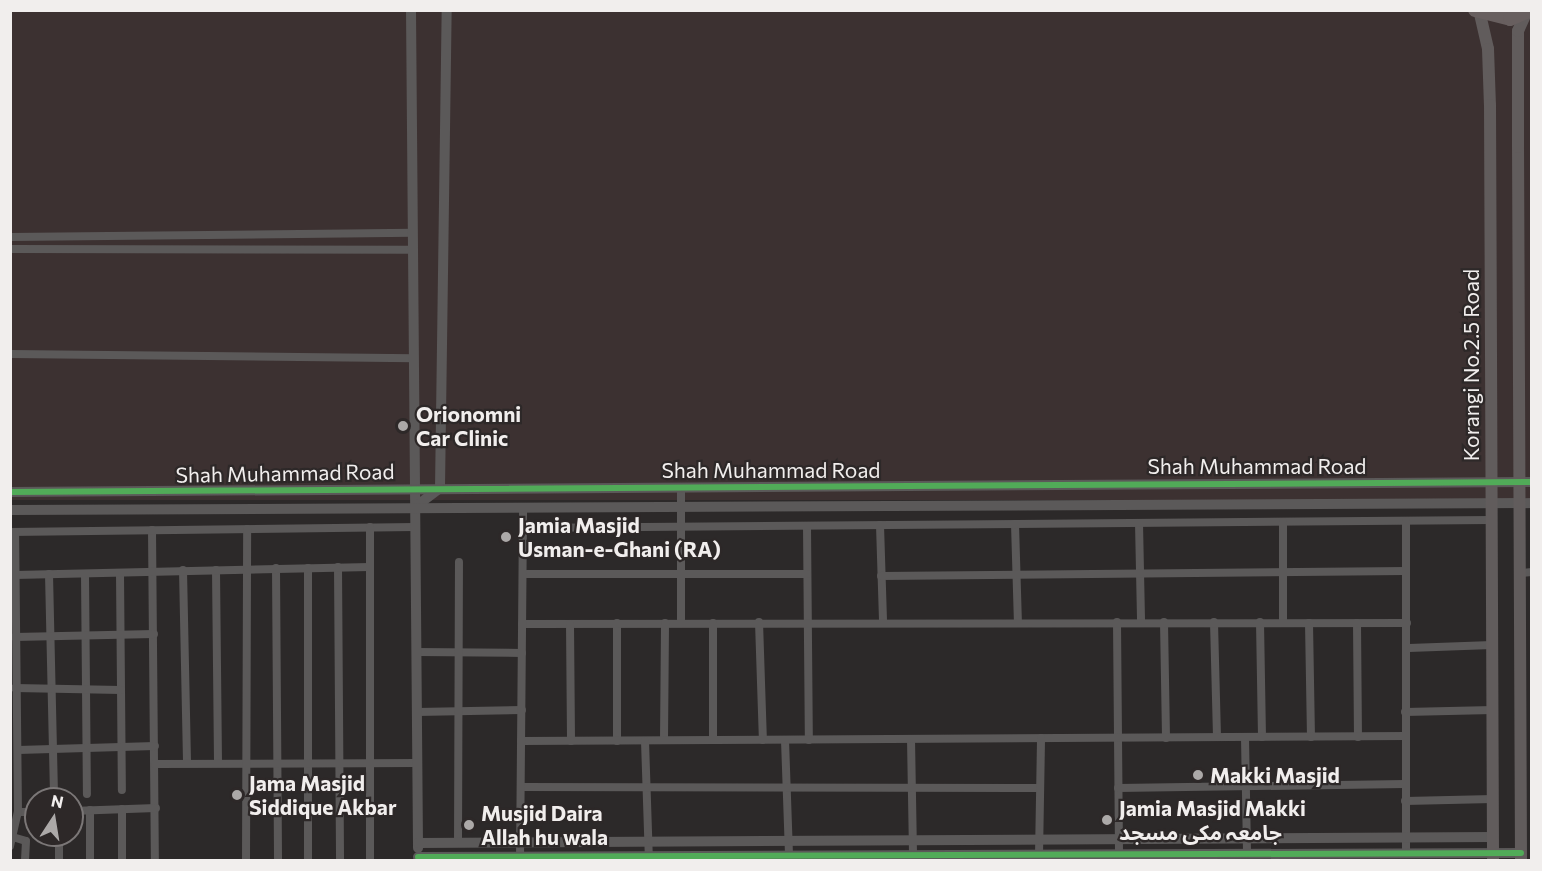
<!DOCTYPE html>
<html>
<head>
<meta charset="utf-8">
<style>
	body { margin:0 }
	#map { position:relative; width:1542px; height:871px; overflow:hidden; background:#2c2929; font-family:Commissioner,"Noto Sans Arabic",sans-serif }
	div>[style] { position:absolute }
	.built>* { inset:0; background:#3c3131; transform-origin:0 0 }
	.minor>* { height:8px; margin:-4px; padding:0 4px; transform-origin:4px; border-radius:4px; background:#5b5959 }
	.tertiary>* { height:10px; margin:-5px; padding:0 5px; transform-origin:5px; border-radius:5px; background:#5b5959 }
	.secondary>* { height:12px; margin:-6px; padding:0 6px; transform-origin:6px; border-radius:6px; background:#615c5c }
	.primary>* { height:14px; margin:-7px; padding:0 7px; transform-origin:7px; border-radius:7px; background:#685f5f }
	.cycleway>* { height:6px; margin:-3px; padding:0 3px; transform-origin:3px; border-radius:3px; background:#51ab58 }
	.dots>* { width:16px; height:16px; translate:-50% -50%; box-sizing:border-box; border:3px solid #2d2828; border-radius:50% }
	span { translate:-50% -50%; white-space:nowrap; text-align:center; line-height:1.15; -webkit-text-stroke:4.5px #2d2828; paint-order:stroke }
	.street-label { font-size:21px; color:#f1eeed }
	.poi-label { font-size:21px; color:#f1eeed; font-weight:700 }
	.left { translate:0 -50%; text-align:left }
	.frame { position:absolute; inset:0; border:12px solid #f1eeed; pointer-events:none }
	.north { position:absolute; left:24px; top:787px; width:60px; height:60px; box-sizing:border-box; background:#2d2828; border:2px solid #7b7777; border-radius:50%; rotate:12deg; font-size:16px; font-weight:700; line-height:24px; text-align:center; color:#f1eeed }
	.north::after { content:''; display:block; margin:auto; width:21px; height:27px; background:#aca9a8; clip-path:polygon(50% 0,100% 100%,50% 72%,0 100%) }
</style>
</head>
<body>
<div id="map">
	<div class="built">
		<div style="left:10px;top:11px;width:1521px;height:489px"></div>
	</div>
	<div class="minor">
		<div style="left:10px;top:237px;width:403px;rotate:-0.6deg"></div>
		<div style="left:10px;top:249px;width:403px;rotate:0.1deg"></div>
		<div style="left:10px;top:354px;width:404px;rotate:0.6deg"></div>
		<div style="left:681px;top:487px;width:136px;rotate:90deg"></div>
		<div style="left:1139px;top:523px;width:99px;rotate:88.8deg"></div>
		<div style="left:1015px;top:524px;width:99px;rotate:88.3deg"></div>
		<div style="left:880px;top:525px;width:98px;rotate:88.2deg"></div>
		<div style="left:807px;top:526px;width:214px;rotate:89.5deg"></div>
		<div style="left:523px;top:528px;width:969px;rotate:-0.47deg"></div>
		<div style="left:152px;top:530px;width:330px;rotate:89.5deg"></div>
		<div style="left:10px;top:532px;width:405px;rotate:-0.7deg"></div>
		<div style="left:338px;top:567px;width:293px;rotate:89.6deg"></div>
		<div style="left:276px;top:568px;width:292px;rotate:89.6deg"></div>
		<div style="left:308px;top:568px;width:292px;rotate:90deg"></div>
		<div style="left:183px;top:570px;width:193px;rotate:88.8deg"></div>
		<div style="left:216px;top:570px;width:192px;rotate:89.4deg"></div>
		<div style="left:1519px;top:573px;width:13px;rotate:-4deg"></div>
		<div style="left:49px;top:574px;width:219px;rotate:88.7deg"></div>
		<div style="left:85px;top:574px;width:220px;rotate:89.5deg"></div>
		<div style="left:120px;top:574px;width:216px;rotate:89.5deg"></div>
		<div style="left:523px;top:574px;width:284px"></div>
		<div style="left:15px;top:575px;width:355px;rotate:-1.3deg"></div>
		<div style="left:881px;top:576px;width:525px;rotate:-0.55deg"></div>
		<div style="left:759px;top:622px;width:118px;rotate:88.1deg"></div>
		<div style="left:1117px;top:622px;width:232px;rotate:89.5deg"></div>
		<div style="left:1164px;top:622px;width:116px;rotate:89deg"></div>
		<div style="left:1214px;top:622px;width:115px;rotate:88.5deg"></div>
		<div style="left:1260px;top:622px;width:115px;rotate:89deg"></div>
		<div style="left:1283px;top:622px;width:100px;rotate:-90deg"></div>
		<div style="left:617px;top:623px;width:118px;rotate:90deg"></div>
		<div style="left:1309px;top:623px;width:114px;rotate:89deg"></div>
		<div style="left:1357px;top:623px;width:114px;rotate:89.5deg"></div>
		<div style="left:522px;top:624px;width:885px;rotate:-0.06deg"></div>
		<div style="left:570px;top:624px;width:117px;rotate:89.5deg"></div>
		<div style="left:15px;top:637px;width:139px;rotate:-1.2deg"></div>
		<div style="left:1409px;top:648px;width:83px;rotate:-2.1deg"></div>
		<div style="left:417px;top:652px;width:105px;rotate:0.5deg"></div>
		<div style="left:15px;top:688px;width:106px;rotate:1.1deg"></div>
		<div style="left:417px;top:712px;width:105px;rotate:-1.1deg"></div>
		<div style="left:1405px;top:712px;width:88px;rotate:-1.3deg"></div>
		<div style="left:1245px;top:737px;width:117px;rotate:89deg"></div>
		<div style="left:911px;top:739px;width:116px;rotate:89deg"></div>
		<div style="left:664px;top:740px;width:117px;rotate:-89.5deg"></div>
		<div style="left:713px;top:740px;width:117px;rotate:-90deg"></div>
		<div style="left:785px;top:740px;width:116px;rotate:88deg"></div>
		<div style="left:521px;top:741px;width:885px;rotate:-0.32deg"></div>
		<div style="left:645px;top:741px;width:119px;rotate:88.1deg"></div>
		<div style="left:18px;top:750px;width:137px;rotate:-1.7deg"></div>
		<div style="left:155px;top:764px;width:262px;rotate:-0.2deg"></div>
		<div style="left:521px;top:787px;width:519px;rotate:0.11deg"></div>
		<div style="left:1118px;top:788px;width:287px;rotate:-0.8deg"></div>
		<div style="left:1405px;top:801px;width:88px;rotate:-1.3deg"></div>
		<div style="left:90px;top:810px;width:50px;rotate:90deg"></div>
		<div style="left:72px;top:811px;width:84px;rotate:-2deg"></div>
		<div style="left:18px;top:812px;width:18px"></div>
		<div style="left:16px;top:838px;width:10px;rotate:17deg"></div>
		<div style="left:26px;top:841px;width:19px;rotate:93deg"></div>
		<div style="left:458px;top:843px;width:281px;rotate:-89.8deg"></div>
		<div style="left:10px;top:846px;width:35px;rotate:-77deg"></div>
		<div style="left:18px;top:812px;width:280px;rotate:-90.6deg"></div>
		<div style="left:1406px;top:853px;width:332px;rotate:-90deg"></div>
		<div style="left:1039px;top:855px;width:117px;rotate:-89deg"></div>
		<div style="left:59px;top:860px;width:25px;rotate:-90deg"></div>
		<div style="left:122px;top:860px;width:51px;rotate:-90deg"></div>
		<div style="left:246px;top:860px;width:331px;rotate:-89.8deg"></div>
		<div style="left:370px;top:860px;width:333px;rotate:-90deg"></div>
		<div style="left:520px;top:860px;width:353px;rotate:-89.5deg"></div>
	</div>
	<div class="tertiary">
		<div style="left:411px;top:10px;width:838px;rotate:89.52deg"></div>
		<div style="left:440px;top:488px;width:478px;rotate:-89.2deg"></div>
		<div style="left:10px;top:492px;width:1522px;rotate:-0.38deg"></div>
		<div style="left:415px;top:507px;width:31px;rotate:-37deg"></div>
		<div style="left:10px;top:510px;width:1522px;rotate:-0.26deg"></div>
		<div style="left:418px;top:843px;width:1075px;rotate:-0.32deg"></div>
		<div style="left:418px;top:857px;width:1103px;rotate:-0.21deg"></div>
	</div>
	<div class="secondary">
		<div style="left:1480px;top:14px;width:36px;rotate:77deg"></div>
		<div style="left:1488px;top:49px;width:56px;rotate:88deg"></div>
		<div style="left:1490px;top:105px;width:755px;rotate:89.77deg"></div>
		<div style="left:1521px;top:860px;width:713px;rotate:-90.24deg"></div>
		<div style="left:1518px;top:147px;width:116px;rotate:-90deg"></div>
		<div style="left:1518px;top:31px;width:17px;rotate:-66deg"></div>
	</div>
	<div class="primary">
		<div style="left:1475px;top:10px;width:36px;rotate:14deg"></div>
		<div style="left:1510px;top:19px;width:23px;rotate:-23deg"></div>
	</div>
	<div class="cycleway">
		<div style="left:10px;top:492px;width:1522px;rotate:-0.38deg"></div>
		<div style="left:418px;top:857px;width:1103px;rotate:-0.21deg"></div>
	</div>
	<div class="dots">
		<div style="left:403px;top:426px;background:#aca9a8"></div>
		<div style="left:506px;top:537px;background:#aca9a8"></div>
		<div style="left:1198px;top:775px;background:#aca9a8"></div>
		<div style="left:237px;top:795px;background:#aca9a8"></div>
		<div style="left:1107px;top:820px;background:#aca9a8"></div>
		<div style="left:469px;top:825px;background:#aca9a8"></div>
	</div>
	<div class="street-label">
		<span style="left:1471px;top:365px;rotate:-90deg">Korangi No.2.5 Road</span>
		<span style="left:1257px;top:466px">Shah Muhammad Road</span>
		<span style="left:771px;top:470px">Shah Muhammad Road</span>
		<span style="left:285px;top:473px;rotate:-1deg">Shah Muhammad Road</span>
	</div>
	<div class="poi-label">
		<span class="left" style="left:416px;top:426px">Orionomni<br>Car Clinic</span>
		<span class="left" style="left:518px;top:537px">Jamia Masjid<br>Usman-e-Ghani (RA)</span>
		<span class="left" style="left:1210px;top:775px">Makki Masjid</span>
		<span class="left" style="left:249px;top:795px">Jama Masjid<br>Siddique Akbar</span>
		<span class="left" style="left:1119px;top:820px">Jamia Masjid Makki<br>جامعہ مکی مسجد</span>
		<span class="left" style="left:481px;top:825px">Musjid Daira<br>Allah hu wala</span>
	</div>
	<div class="frame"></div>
	<div class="north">N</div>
</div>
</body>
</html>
